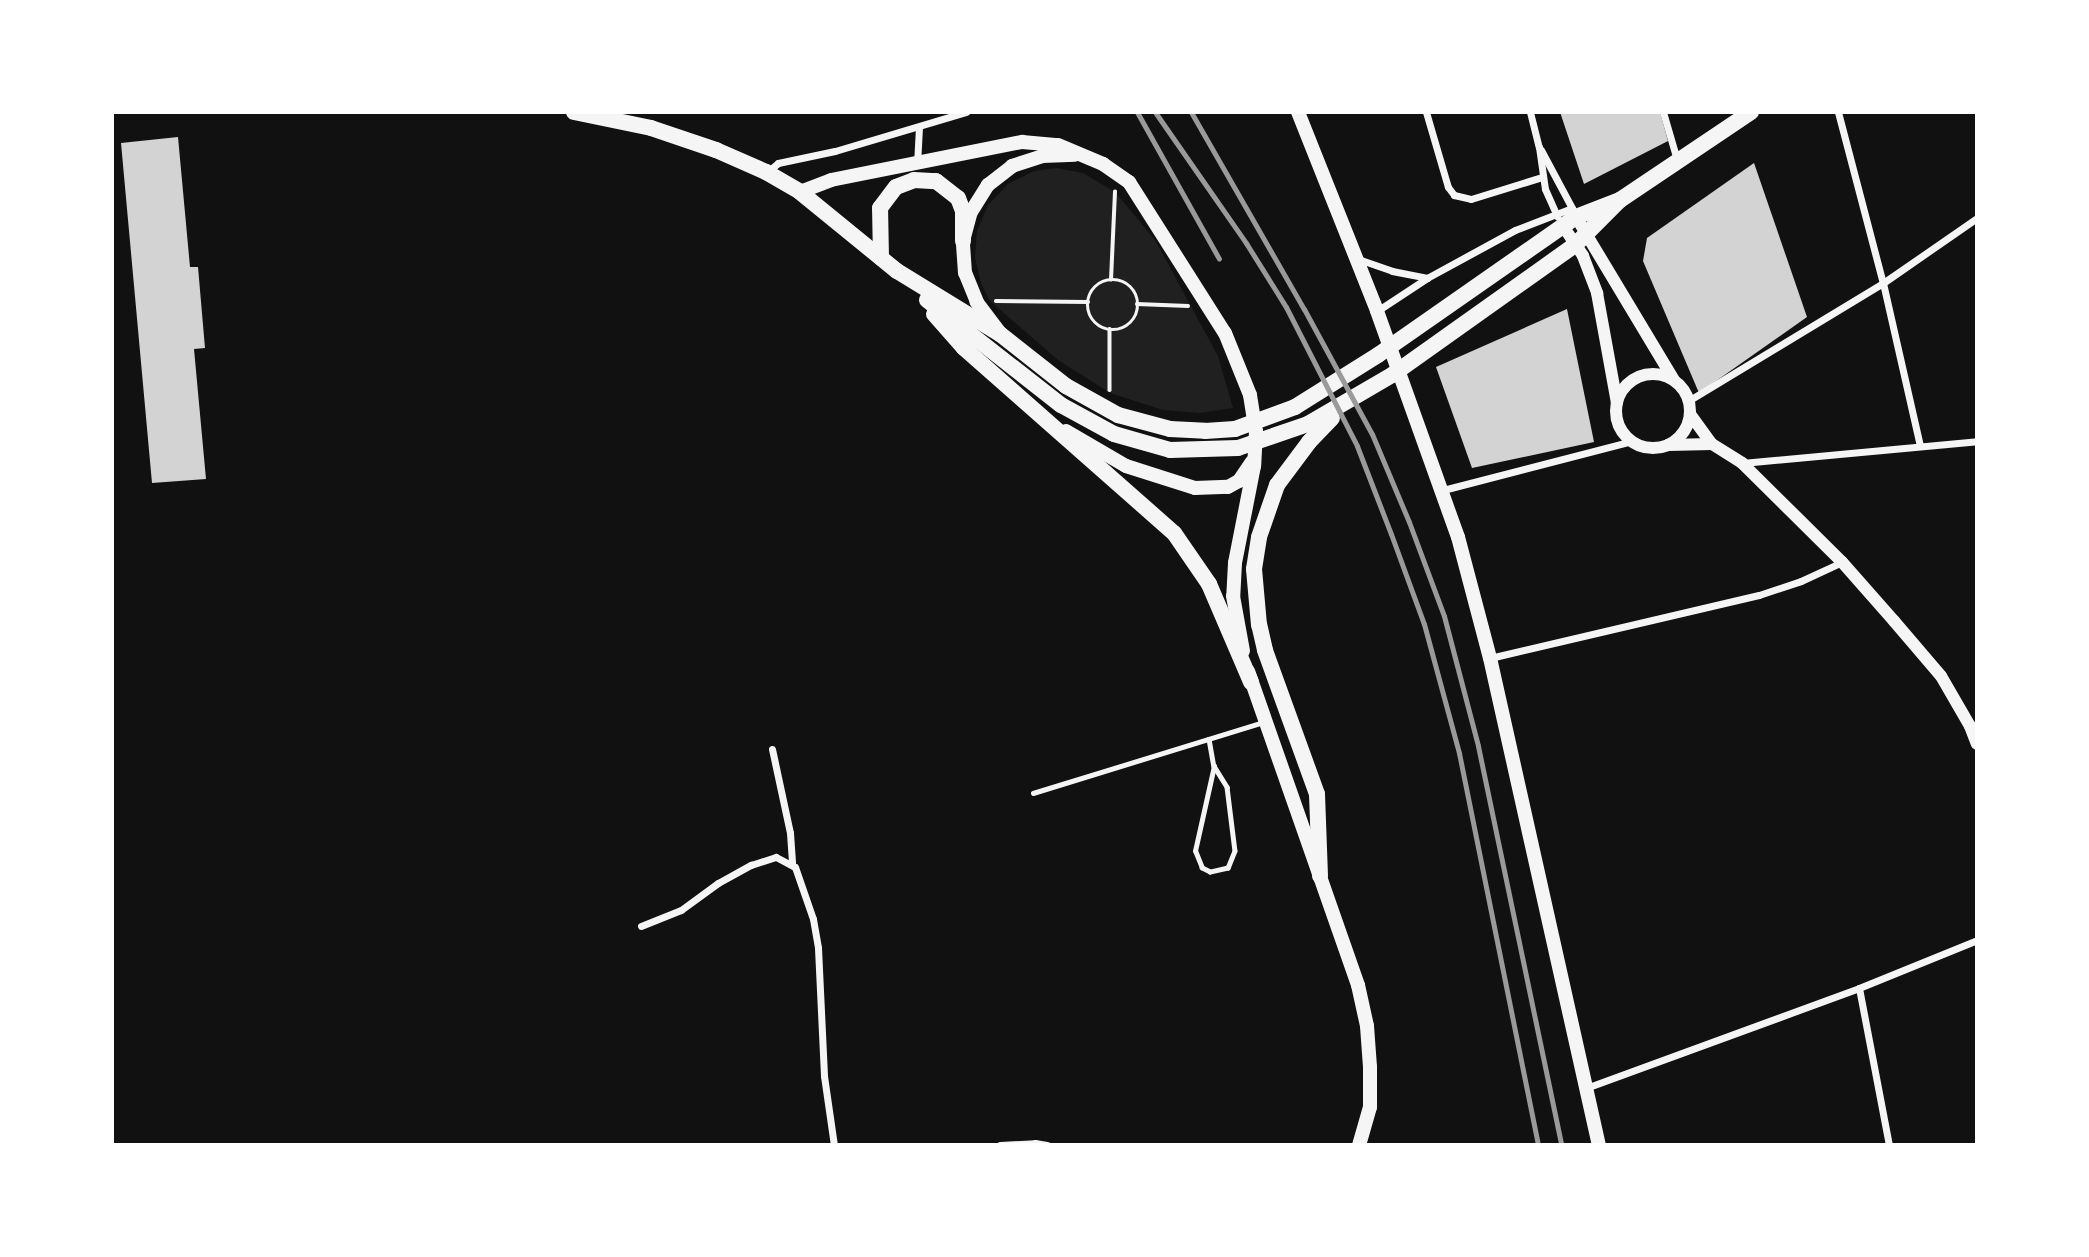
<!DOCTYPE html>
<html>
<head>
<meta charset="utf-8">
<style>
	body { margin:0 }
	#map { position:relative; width:2089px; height:1257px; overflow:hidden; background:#111; font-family:"PT Sans Narrow",sans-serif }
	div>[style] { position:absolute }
	.green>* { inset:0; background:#202020 }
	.building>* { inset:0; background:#d3d3d3 }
	.path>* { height:3.5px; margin:-1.75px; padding:0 1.75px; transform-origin:1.75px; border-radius:1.75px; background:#f5f5f5 }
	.path>.ring { margin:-1.75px; padding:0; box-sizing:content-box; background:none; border:3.5px solid #f5f5f5; border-radius:50% }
	.service>* { height:4.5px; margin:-2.25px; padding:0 2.25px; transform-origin:2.25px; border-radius:2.25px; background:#f5f5f5 }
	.minor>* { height:7px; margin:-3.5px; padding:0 3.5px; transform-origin:3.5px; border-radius:3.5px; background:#f5f5f5 }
	.tertiary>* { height:12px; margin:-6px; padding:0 6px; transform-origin:6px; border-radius:6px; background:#f5f5f5 }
	.tertiary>.ring { margin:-6px; padding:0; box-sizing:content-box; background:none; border:12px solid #f5f5f5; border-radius:50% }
	.secondary>* { height:14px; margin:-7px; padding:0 7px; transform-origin:7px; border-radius:7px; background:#f5f5f5 }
	.primary>* { height:16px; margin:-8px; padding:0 8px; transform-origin:8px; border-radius:8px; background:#f5f5f5 }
	.rail>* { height:5px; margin:-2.5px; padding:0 2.5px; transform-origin:2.5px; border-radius:2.5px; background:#9a9a9a }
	span { translate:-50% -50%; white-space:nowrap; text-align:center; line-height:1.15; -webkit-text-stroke:7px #fff; paint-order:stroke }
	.frame { position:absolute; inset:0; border:114px solid #fff; pointer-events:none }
</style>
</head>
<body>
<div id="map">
	<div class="green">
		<div style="clip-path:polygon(1056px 168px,1083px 173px,1115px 192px,1155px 240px,1218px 356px,1233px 408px,1200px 413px,1163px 410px,1110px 393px,1058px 360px,990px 301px,981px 283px,975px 258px,977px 231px,988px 205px,1008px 184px,1034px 171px)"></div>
	</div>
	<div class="building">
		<div style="clip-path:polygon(1560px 112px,1660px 112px,1668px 141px,1584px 184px)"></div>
		<div style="clip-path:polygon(178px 137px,190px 267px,198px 267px,205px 348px,194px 349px,206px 479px,152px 483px,121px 143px)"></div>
		<div style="clip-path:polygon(1754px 163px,1807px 317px,1699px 393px,1643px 261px,1647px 238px)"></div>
		<div style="clip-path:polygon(1567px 309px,1594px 442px,1472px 468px,1436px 367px)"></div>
	</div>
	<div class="path">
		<div style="left:1111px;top:280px;width:88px;rotate:-87.4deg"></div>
		<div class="ring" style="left:1088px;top:280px;width:46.5px;height:46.5px"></div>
		<div style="left:996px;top:301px;width:92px;rotate:0.6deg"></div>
		<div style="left:1137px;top:304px;width:51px;rotate:2.2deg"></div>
		<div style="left:1110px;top:329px;width:61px;rotate:90deg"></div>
	</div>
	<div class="service">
		<div style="left:1209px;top:739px;width:27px;rotate:80deg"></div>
		<div style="left:1214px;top:766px;width:25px;rotate:58deg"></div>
		<div style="left:1227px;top:787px;width:64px;rotate:82.9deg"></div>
		<div style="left:1235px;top:851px;width:18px;rotate:112deg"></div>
		<div style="left:1228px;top:868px;width:18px;rotate:167deg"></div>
		<div style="left:1210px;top:872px;width:9px;rotate:-153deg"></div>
		<div style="left:1202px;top:868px;width:18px;rotate:-112deg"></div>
		<div style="left:1195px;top:851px;width:87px;rotate:-77.4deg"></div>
		<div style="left:1033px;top:793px;width:242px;rotate:-17.1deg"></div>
	</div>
	<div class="minor">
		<div style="left:1426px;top:112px;width:78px;rotate:73.7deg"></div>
		<div style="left:1448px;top:187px;width:10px;rotate:53deg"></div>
		<div style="left:1454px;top:195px;width:17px;rotate:13deg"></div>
		<div style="left:1471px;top:199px;width:74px;rotate:-17.2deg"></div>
		<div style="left:1530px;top:112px;width:36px;rotate:76deg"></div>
		<div style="left:1539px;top:147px;width:42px;rotate:81.9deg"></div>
		<div style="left:1545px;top:189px;width:30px;rotate:66deg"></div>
		<div style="left:1663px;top:112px;width:50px;rotate:73.7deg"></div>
		<div style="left:1838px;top:112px;width:177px;rotate:75.3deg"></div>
		<div style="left:1883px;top:283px;width:167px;rotate:77.2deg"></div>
		<div style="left:1541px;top:150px;width:68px;rotate:61.9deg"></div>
		<div style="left:917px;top:165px;width:38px;rotate:-87deg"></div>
		<div style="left:767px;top:172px;width:14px;rotate:-39deg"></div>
		<div style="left:778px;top:163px;width:58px;rotate:-11.9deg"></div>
		<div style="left:835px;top:151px;width:137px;rotate:-16.6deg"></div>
		<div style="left:1358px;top:259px;width:36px;rotate:19deg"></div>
		<div style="left:1392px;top:271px;width:36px;rotate:11deg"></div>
		<div style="left:1377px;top:311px;width:60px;rotate:-33.4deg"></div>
		<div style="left:1427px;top:278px;width:100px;rotate:-28.6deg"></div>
		<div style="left:1515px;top:230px;width:61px;rotate:-21.1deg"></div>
		<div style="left:1688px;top:401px;width:228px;rotate:-31.2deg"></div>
		<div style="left:1883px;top:283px;width:114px;rotate:-34.7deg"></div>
		<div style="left:1742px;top:463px;width:236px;rotate:-5.3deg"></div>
		<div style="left:1443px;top:490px;width:195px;rotate:-14.5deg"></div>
		<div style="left:1490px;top:658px;width:276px;rotate:-13.2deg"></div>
		<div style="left:1759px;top:595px;width:44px;rotate:-18.4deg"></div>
		<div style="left:1801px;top:581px;width:45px;rotate:-24.9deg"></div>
		<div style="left:772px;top:749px;width:86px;rotate:77.9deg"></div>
		<div style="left:790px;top:833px;width:30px;rotate:86deg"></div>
		<div style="left:641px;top:926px;width:43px;rotate:-21.8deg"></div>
		<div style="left:681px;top:910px;width:46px;rotate:-36.1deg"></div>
		<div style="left:718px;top:883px;width:38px;rotate:-29deg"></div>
		<div style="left:751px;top:865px;width:26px;rotate:-18deg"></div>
		<div style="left:776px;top:857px;width:21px;rotate:28deg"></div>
		<div style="left:795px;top:867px;width:55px;rotate:70.9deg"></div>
		<div style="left:813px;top:919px;width:29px;rotate:80deg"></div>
		<div style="left:818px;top:948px;width:128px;rotate:87.3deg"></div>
		<div style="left:824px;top:1076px;width:70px;rotate:81.8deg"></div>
		<div style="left:1859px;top:988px;width:160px;rotate:79.2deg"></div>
		<div style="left:1586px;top:1088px;width:291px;rotate:-20.1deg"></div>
		<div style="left:1859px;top:988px;width:127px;rotate:-22.1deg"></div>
		<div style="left:1000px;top:1145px;width:35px;rotate:-3deg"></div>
		<div style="left:1035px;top:1143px;width:12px;rotate:9deg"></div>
	</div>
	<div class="tertiary">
		<div style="left:1576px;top:217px;width:190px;rotate:59deg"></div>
		<div style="left:1563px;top:226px;width:36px;rotate:56deg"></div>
		<div style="left:1583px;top:256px;width:40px;rotate:69deg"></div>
		<div style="left:1597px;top:293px;width:112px;rotate:79.7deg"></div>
		<div class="ring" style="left:1616px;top:374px;width:62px;height:62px"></div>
		<div style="left:1690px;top:414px;width:37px;rotate:54deg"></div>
		<div style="left:1712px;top:444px;width:36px;rotate:32deg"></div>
		<div style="left:1742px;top:463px;width:141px;rotate:44.7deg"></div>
		<div style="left:1842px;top:562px;width:79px;rotate:48.6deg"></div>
		<div style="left:1894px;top:621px;width:72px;rotate:49.5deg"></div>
		<div style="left:1941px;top:676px;width:58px;rotate:59.9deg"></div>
		<div style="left:1970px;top:726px;width:19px;rotate:69deg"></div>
		<div style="left:1668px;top:445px;width:44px;rotate:-1.3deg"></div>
	</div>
	<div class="secondary">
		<div style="left:1298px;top:112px;width:214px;rotate:68.3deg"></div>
		<div style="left:1377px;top:311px;width:240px;rotate:70.3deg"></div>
		<div style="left:1458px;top:537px;width:125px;rotate:75.2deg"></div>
		<div style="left:1490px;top:658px;width:499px;rotate:77.4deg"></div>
		<div style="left:800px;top:192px;width:33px;rotate:-21deg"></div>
		<div style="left:831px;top:180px;width:195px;rotate:-11.3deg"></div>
		<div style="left:1022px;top:142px;width:36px;rotate:5deg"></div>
		<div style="left:1058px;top:145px;width:49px;rotate:22.9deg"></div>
		<div style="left:1103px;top:164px;width:32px;rotate:35deg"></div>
		<div style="left:1129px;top:182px;width:179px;rotate:57.6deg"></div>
		<div style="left:1225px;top:333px;width:67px;rotate:68deg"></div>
		<div style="left:1250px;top:395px;width:36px;rotate:81deg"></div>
		<div style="left:1256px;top:431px;width:35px;rotate:93deg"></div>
		<div style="left:1254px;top:466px;width:99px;rotate:101.1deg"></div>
		<div style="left:1235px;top:563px;width:33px;rotate:93deg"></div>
		<div style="left:1233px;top:596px;width:56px;rotate:79.7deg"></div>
		<div style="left:1000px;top:333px;width:39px;rotate:-127deg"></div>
		<div style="left:977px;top:302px;width:31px;rotate:-112deg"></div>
		<div style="left:965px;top:273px;width:32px;rotate:-94deg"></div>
		<div style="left:963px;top:241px;width:30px;rotate:-75deg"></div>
		<div style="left:971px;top:212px;width:32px;rotate:-58deg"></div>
		<div style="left:988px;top:185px;width:31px;rotate:-38deg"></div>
		<div style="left:1012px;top:166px;width:32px;rotate:-18deg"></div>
		<div style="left:1042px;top:156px;width:33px;rotate:-2deg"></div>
		<div style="left:1066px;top:431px;width:69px;rotate:30.3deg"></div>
		<div style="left:1126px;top:466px;width:72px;rotate:17.7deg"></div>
		<div style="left:1195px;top:488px;width:33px;rotate:-2deg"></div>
		<div style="left:1228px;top:487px;width:13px;rotate:-29deg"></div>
		<div style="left:1239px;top:481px;width:23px;rotate:-56deg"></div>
		<div style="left:1248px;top:671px;width:333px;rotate:70.7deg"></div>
		<div style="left:1358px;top:985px;width:42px;rotate:77.6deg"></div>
		<div style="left:1367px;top:1026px;width:41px;rotate:85.8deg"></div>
		<div style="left:1370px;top:1067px;width:40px;rotate:90deg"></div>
		<div style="left:1370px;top:1107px;width:40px;rotate:106deg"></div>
	</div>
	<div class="primary">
		<div style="left:574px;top:112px;width:79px;rotate:11.7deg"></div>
		<div style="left:651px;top:128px;width:69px;rotate:18.7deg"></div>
		<div style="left:716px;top:150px;width:55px;rotate:23.7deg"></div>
		<div style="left:766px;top:172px;width:39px;rotate:30deg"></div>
		<div style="left:800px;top:192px;width:125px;rotate:39.2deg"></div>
		<div style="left:897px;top:271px;width:121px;rotate:31.5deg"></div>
		<div style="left:1000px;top:334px;width:84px;rotate:38.2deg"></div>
		<div style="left:1066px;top:386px;width:60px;rotate:29.1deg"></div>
		<div style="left:1118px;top:415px;width:54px;rotate:15.1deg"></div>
		<div style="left:1170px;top:429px;width:35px;rotate:3deg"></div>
		<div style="left:1205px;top:431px;width:30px;rotate:-4deg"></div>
		<div style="left:1235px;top:429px;width:64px;rotate:-20.1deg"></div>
		<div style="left:1295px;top:407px;width:98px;rotate:-32.1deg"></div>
		<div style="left:1378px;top:355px;width:241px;rotate:-34.9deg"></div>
		<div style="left:1576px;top:217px;width:47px;rotate:-21.1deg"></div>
		<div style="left:881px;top:258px;width:50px;rotate:-91.1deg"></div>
		<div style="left:880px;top:208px;width:26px;rotate:-53deg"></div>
		<div style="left:896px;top:187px;width:19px;rotate:-21deg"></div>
		<div style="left:914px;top:180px;width:22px;rotate:3deg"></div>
		<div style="left:936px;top:181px;width:28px;rotate:38deg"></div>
		<div style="left:958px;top:198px;width:14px;rotate:69deg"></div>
		<div style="left:963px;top:211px;width:30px;rotate:90deg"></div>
		<div style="left:927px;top:300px;width:170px;rotate:38.1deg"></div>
		<div style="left:1061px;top:405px;width:60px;rotate:28.7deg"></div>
		<div style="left:1114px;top:434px;width:58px;rotate:15.9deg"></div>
		<div style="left:1170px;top:450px;width:68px;rotate:-1.7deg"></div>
		<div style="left:1238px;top:448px;width:74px;rotate:-18.9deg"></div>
		<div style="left:1308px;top:424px;width:97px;rotate:-30.3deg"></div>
		<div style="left:1392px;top:375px;width:226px;rotate:-35.4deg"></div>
		<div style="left:1576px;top:244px;width:62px;rotate:-45deg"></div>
		<div style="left:1620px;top:200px;width:158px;rotate:-33.9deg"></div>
		<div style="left:934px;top:314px;width:45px;rotate:48.6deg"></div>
		<div style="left:964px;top:348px;width:280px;rotate:41.4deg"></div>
		<div style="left:1174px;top:533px;width:62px;rotate:55.5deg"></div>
		<div style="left:1209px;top:584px;width:107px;rotate:66.8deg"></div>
		<div style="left:1320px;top:876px;width:82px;rotate:-92.1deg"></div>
		<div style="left:1317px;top:794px;width:153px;rotate:-109.9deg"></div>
		<div style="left:1265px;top:650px;width:26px;rotate:-103deg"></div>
		<div style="left:1259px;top:625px;width:56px;rotate:-95.1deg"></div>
		<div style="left:1254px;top:569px;width:32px;rotate:-81deg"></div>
		<div style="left:1259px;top:537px;width:55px;rotate:-70.9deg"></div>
		<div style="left:1277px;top:485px;width:54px;rotate:-53.3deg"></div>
		<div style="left:1309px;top:442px;width:33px;rotate:-46deg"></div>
	</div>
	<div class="rail">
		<div style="left:1137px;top:112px;width:168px;rotate:60.8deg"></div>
		<div style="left:1155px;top:112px;width:160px;rotate:55.2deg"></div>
		<div style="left:1246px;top:243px;width:75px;rotate:58deg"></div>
		<div style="left:1286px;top:307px;width:156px;rotate:62.9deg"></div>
		<div style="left:1357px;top:446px;width:94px;rotate:68.9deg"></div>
		<div style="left:1391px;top:534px;width:96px;rotate:69.9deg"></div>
		<div style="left:1424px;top:624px;width:134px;rotate:74.8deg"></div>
		<div style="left:1459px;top:753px;width:400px;rotate:78.6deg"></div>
		<div style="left:1191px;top:112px;width:227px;rotate:60.2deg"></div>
		<div style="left:1304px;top:309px;width:142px;rotate:61.5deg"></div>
		<div style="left:1372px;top:434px;width:95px;rotate:67.2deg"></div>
		<div style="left:1409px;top:522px;width:100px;rotate:69.6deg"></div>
		<div style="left:1444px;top:616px;width:134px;rotate:75.3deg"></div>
		<div style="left:1478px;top:746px;width:408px;rotate:78.2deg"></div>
	</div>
	<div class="frame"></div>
</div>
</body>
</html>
